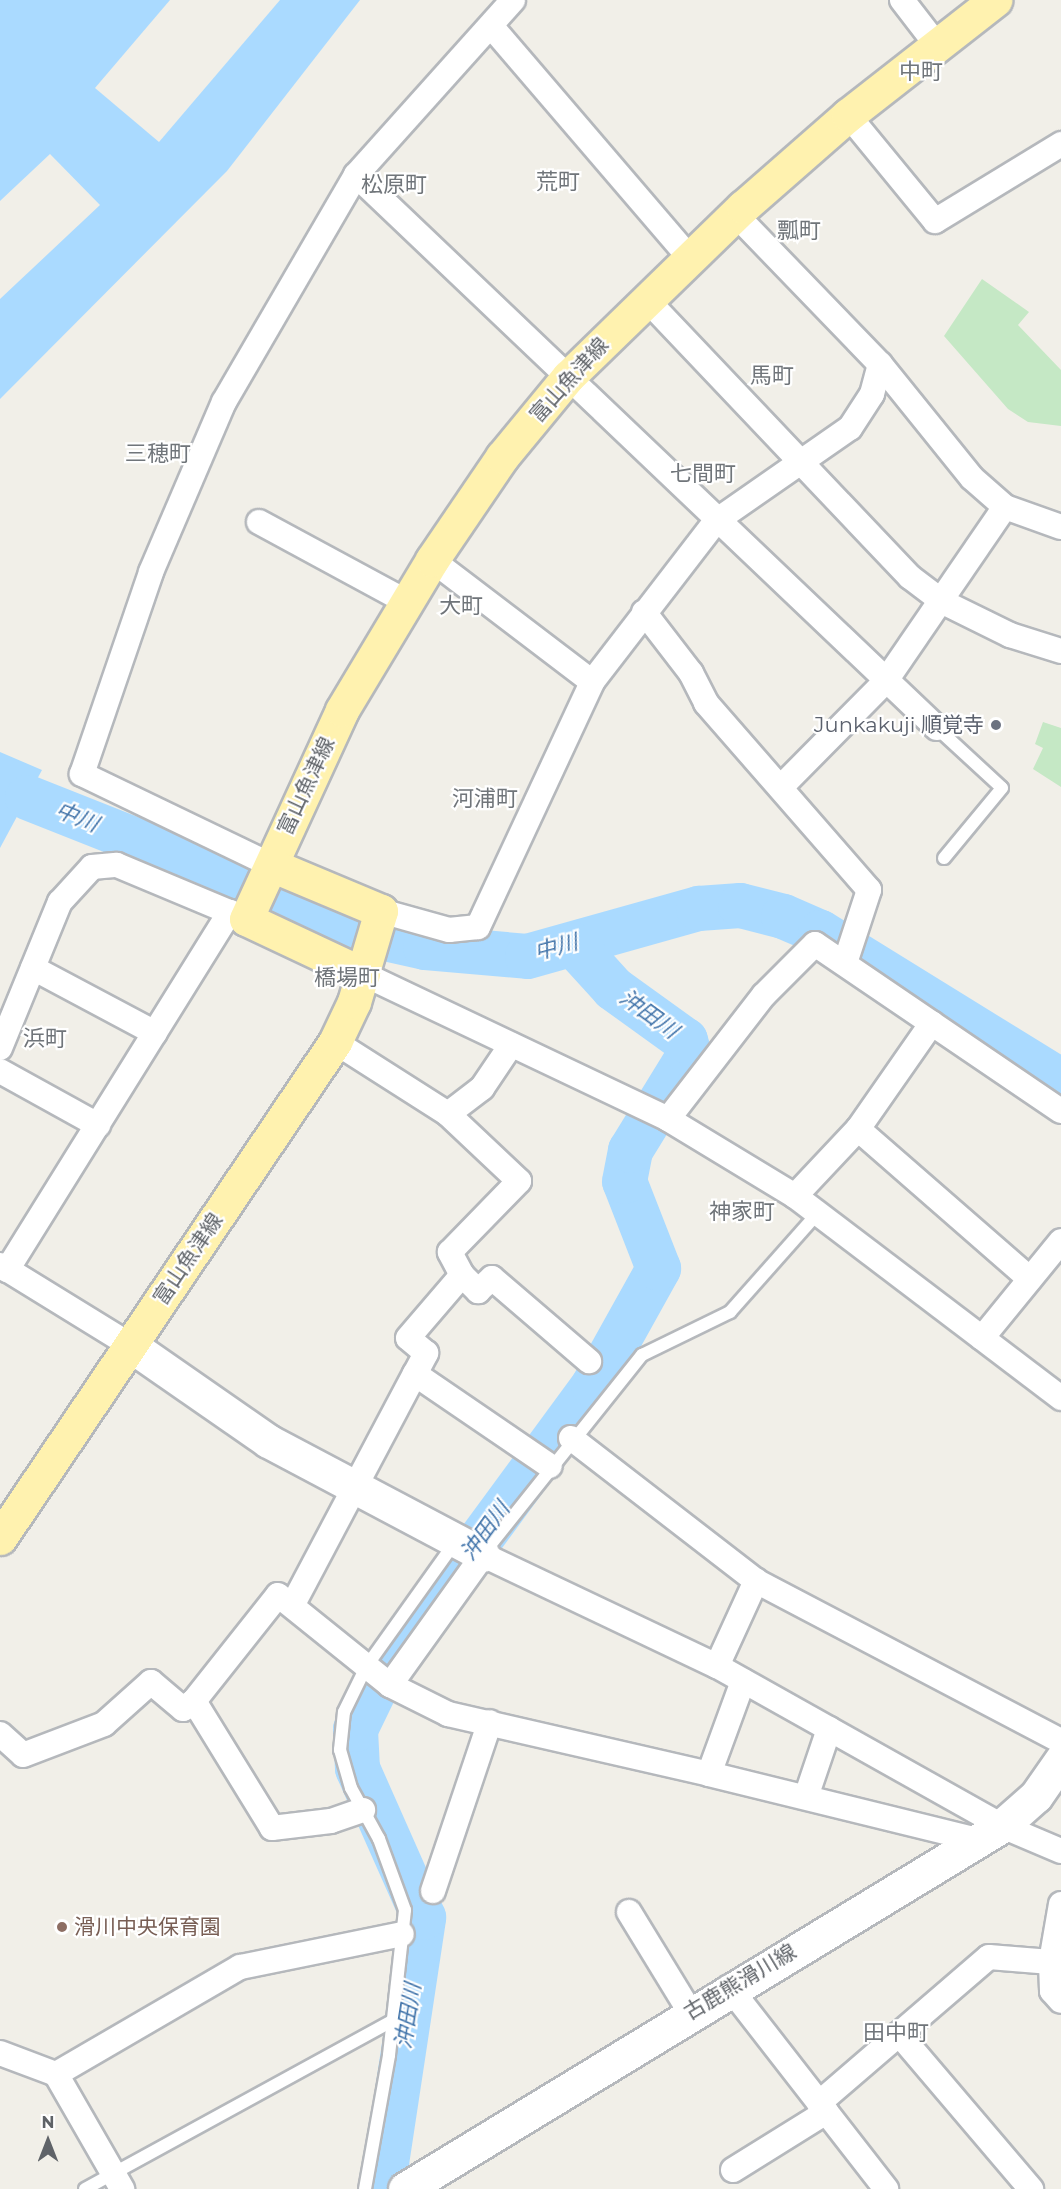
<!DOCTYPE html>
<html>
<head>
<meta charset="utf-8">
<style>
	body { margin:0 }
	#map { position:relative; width:1061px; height:2189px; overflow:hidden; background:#f1efe8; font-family:Montserrat,"Noto Sans JP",sans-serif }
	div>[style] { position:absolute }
	.green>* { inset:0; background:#c5e8c5 }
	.water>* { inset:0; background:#aadaff }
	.pier>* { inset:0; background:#f1efe8 }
	.river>* { height:45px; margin:-22.5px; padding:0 22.5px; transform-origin:22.5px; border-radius:22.5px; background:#aadaff }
	.roads { filter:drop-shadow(2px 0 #b5b8bc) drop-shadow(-2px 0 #b5b8bc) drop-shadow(0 2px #b5b8bc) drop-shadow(0 -2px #b5b8bc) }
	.lane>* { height:12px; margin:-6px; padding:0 6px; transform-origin:6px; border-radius:6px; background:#fff }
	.street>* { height:24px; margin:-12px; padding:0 12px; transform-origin:12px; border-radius:12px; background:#fff }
	.secondary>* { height:33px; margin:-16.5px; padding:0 16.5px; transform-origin:16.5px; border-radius:16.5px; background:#fff }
	.primary>* { height:33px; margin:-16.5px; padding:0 16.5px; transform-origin:16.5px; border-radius:16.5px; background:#fff2af }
	.dots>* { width:16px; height:16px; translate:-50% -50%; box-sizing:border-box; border:3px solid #fff; border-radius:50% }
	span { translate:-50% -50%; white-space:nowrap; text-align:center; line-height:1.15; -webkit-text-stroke:4.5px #fff; paint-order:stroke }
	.street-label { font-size:21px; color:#5f6368 }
	.worship-label { font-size:21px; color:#5b616d }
	.right { translate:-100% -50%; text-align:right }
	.education-label { font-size:21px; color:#785e54 }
	.left { translate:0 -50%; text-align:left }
	.neighbourhood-label { font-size:22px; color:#70757a }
	.water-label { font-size:22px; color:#4174aa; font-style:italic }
	.north { position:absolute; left:18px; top:2111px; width:60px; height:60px; -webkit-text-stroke:4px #fff; paint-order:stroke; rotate:0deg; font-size:16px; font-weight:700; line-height:24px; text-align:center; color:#5f6368 }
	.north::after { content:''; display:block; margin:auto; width:21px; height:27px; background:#5f6368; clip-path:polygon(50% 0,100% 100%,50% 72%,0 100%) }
</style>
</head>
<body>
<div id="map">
	<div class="green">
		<div style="clip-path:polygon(982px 279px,1029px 312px,1018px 325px,1061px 370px,1061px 426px,1028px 422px,1008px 409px,944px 336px)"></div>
		<div style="clip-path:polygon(1043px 722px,1061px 728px,1061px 787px,1033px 769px,1043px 748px,1035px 744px)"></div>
	</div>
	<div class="water">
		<div style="clip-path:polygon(0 0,360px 0,227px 171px,0 399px)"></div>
		<div style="clip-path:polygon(0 752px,42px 770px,0 848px)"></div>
	</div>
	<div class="pier">
		<div style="clip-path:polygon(170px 0,280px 0,159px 142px,95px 88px)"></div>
		<div style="clip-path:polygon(50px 154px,100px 205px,0 299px,0 201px)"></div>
	</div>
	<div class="river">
		<div style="left:27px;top:797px;width:380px;rotate:21.6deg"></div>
		<div style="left:380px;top:937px;width:46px;rotate:12.5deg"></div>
		<div style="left:425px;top:947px;width:102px;rotate:5deg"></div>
		<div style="left:527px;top:956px;width:178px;rotate:-15.7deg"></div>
		<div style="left:698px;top:908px;width:42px;rotate:-4.1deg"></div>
		<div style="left:740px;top:905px;width:44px;rotate:14.3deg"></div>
		<div style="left:783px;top:916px;width:40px;rotate:23.4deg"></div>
		<div style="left:820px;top:932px;width:283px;rotate:31.7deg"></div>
		<div style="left:390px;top:2189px;width:26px;rotate:-99deg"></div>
		<div style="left:386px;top:2163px;width:249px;rotate:-81.4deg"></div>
		<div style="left:423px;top:1917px;width:163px;rotate:-113.9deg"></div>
		<div style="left:357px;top:1768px;width:39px;rotate:-93deg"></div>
		<div style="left:355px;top:1729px;width:64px;rotate:-64.2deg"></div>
		<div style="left:383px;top:1671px;width:355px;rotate:-53.7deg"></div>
		<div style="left:593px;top:1385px;width:134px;rotate:-60.9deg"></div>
		<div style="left:658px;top:1268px;width:93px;rotate:-111.3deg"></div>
		<div style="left:624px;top:1181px;width:32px;rotate:-79deg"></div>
		<div style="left:630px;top:1150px;width:113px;rotate:-58.4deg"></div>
		<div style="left:689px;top:1054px;width:15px;rotate:-106deg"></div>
		<div style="left:685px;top:1040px;width:89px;rotate:-144.2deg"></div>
		<div style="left:613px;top:988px;width:58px;rotate:-132.2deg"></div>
	</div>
	<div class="roads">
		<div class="lane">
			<div style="left:937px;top:728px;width:88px;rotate:42.7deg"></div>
			<div style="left:1002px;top:788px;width:91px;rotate:129.6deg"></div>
			<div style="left:483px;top:1554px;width:255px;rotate:-51.4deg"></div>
			<div style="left:642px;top:1355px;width:98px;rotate:-26deg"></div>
			<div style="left:730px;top:1312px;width:132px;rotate:-48.4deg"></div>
			<div style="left:85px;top:2189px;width:350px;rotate:-28.7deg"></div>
			<div style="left:365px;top:2189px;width:136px;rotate:-79.8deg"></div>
			<div style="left:389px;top:2055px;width:146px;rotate:-83.7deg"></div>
			<div style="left:405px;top:1910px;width:76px;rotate:-110.1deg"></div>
			<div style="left:379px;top:1839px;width:58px;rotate:-118.8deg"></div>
			<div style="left:351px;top:1788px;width:40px;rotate:-106deg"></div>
			<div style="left:340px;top:1750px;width:38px;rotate:-84deg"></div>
			<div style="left:344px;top:1712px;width:50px;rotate:-63.9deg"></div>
			<div style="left:366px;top:1667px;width:155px;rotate:-54.5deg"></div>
		</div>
		<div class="street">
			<div style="left:902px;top:0;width:56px;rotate:52.3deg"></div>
			<div style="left:491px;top:26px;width:306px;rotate:49.4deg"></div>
			<div style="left:848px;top:115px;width:137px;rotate:50.6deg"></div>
			<div style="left:935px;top:221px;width:148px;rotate:-31.4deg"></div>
			<div style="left:356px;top:175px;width:802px;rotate:43.59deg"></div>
			<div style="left:735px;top:214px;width:209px;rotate:46deg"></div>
			<div style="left:880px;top:364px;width:146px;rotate:51.1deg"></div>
			<div style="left:972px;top:478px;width:44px;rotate:41.3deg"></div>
			<div style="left:1005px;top:507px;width:59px;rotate:19.7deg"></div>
			<div style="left:647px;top:300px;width:382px;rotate:46.5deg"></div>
			<div style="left:910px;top:577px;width:41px;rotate:37.1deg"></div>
			<div style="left:943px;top:602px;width:75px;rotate:26.2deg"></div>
			<div style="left:1010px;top:635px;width:53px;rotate:17.4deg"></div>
			<div style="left:259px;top:522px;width:168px;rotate:28.4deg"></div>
			<div style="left:432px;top:560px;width:201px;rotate:37.3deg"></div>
			<div style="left:644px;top:612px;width:77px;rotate:52.4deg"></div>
			<div style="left:691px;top:673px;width:34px;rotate:63deg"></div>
			<div style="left:706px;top:703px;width:248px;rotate:48.9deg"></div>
			<div style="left:869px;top:890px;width:77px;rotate:108.2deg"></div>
			<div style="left:783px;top:785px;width:145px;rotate:-45.3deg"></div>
			<div style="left:885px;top:682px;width:212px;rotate:-55.6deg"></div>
			<div style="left:271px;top:865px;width:210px;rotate:-154.3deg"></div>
			<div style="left:82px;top:774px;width:213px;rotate:-71.1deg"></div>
			<div style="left:151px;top:572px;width:185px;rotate:-66.8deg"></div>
			<div style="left:224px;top:402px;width:263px;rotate:-59.8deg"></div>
			<div style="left:356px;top:175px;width:235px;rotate:-48.1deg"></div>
			<div style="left:381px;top:911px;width:71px;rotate:15.6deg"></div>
			<div style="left:449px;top:930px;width:29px;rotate:-6deg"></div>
			<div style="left:478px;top:927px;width:270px;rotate:-65deg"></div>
			<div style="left:592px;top:682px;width:203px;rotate:-52.4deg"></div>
			<div style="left:716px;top:521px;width:163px;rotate:-34.8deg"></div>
			<div style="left:850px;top:428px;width:40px;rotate:-57.1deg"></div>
			<div style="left:872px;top:394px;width:31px;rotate:-75deg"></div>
			<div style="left:33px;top:968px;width:138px;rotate:28deg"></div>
			<div style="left:363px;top:974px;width:338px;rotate:25.4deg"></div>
			<div style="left:668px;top:1119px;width:149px;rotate:31.2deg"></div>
			<div style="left:795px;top:1196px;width:334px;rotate:37.2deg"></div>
			<div style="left:335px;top:1042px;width:134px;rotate:32.5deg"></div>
			<div style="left:0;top:1048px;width:158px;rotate:-67.7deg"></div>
			<div style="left:60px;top:902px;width:47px;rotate:-47.6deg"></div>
			<div style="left:92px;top:867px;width:25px;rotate:-5deg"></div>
			<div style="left:117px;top:865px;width:138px;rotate:22.7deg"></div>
			<div style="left:0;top:1071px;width:112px;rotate:28.9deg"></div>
			<div style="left:668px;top:1119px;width:157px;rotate:-52.3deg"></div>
			<div style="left:764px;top:995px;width:72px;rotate:-45deg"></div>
			<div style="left:815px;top:944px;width:297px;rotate:34.2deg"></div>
			<div style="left:858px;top:1129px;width:129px;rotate:-55.1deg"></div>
			<div style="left:795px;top:1196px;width:92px;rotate:-46.8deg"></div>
			<div style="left:858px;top:1129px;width:228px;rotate:41.1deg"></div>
			<div style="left:0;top:1265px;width:153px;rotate:31.6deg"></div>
			<div style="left:7px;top:1270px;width:422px;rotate:-58.1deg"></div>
			<div style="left:462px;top:1275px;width:23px;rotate:45deg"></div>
			<div style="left:478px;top:1291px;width:19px;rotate:-43deg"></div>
			<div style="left:492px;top:1278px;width:128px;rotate:40.6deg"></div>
			<div style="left:982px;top:1338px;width:125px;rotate:-50.8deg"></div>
			<div style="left:415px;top:1374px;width:24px;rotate:-62deg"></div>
			<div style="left:426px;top:1353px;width:23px;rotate:-140deg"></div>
			<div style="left:408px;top:1338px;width:83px;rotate:-49.4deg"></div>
			<div style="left:462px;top:1275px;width:26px;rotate:-118deg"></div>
			<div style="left:450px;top:1252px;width:99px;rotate:-45.8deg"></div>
			<div style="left:519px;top:1181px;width:98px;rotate:-136.7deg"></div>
			<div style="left:448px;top:1114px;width:43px;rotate:-37.4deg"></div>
			<div style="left:482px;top:1088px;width:52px;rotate:-56deg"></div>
			<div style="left:571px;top:1438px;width:234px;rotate:37.7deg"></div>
			<div style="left:756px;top:1581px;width:344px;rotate:27.7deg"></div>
			<div style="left:293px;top:1604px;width:260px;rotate:-62.1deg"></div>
			<div style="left:415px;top:1374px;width:163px;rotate:34.3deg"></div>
			<div style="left:717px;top:1666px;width:94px;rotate:-65.4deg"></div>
			<div style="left:390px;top:1685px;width:160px;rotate:-54.4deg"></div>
			<div style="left:483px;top:1555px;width:259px;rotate:25.4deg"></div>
			<div style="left:717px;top:1666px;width:327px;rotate:29.3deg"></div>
			<div style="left:1002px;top:1826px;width:64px;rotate:23deg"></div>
			<div style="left:194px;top:1701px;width:135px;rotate:-51.6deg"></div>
			<div style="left:278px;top:1595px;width:144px;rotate:38.8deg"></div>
			<div style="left:390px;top:1685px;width:65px;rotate:26.6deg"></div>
			<div style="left:448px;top:1714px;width:268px;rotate:12.9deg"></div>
			<div style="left:709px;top:1774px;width:99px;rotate:-69.9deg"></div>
			<div style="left:0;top:1734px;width:31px;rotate:42deg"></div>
			<div style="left:23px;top:1755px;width:87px;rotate:-20.9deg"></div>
			<div style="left:104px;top:1724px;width:63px;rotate:-41.8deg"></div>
			<div style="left:151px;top:1682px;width:42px;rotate:40.2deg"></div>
			<div style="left:183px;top:1709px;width:14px;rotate:-36deg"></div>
			<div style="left:194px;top:1701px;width:149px;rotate:58.4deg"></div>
			<div style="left:272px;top:1828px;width:59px;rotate:-6.8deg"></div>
			<div style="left:331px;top:1821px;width:34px;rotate:-19deg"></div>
			<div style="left:709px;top:1774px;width:277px;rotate:13.8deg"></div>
			<div style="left:806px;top:1797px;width:72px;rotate:-71.3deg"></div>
			<div style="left:433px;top:1891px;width:178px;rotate:-71.4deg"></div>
			<div style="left:1061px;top:1904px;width:59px;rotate:99.8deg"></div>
			<div style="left:1051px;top:1962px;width:29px;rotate:88deg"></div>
			<div style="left:1052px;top:1991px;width:13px;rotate:48deg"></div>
			<div style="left:629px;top:1912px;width:117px;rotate:58.6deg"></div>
			<div style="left:729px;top:1987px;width:256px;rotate:52.1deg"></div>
			<div style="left:899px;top:2034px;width:204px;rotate:49.6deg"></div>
			<div style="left:0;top:2053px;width:60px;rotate:20.6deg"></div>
			<div style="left:56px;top:2074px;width:133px;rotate:60.1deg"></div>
			<div style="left:56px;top:2074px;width:213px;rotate:-30.2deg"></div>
			<div style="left:240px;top:1967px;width:165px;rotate:-11.5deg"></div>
			<div style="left:819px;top:2103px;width:224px;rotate:-40.7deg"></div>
			<div style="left:989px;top:1957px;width:62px;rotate:4.6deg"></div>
			<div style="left:733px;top:2170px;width:110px;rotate:-31.9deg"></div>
		</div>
		<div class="secondary">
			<div style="left:130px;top:1345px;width:168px;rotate:34.8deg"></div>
			<div style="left:268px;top:1441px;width:243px;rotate:27.9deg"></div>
			<div style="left:405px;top:2189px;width:699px;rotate:-31.3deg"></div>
			<div style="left:1002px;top:1826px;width:45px;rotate:-41.4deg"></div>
			<div style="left:1036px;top:1796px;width:44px;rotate:-55.2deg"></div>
		</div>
		<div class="primary">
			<div style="left:363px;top:974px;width:129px;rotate:-154.8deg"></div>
			<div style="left:246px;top:919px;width:230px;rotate:-65.3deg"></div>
			<div style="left:342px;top:710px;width:175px;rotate:-59deg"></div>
			<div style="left:432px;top:560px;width:125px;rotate:-55.8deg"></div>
			<div style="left:502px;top:457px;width:104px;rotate:-50.5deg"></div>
			<div style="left:568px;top:377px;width:244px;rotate:-44.2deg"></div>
			<div style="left:743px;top:207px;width:140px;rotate:-41.2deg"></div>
			<div style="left:848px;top:115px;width:187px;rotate:-38deg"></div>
			<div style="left:0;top:1538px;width:599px;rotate:-55.96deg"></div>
			<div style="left:335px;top:1042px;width:44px;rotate:-64.6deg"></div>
			<div style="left:354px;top:1002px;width:95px;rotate:-73.5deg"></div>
			<div style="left:381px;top:911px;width:119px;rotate:-157.3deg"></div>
		</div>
	</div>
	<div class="dots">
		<div style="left:996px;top:725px;background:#6b7280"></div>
		<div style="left:62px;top:1927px;background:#8d6e63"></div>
	</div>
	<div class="street-label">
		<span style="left:569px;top:380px;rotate:-48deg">富山魚津線</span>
		<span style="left:306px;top:786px;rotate:-65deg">富山魚津線</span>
		<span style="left:188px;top:1259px;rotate:-56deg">富山魚津線</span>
		<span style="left:740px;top:1982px;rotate:-31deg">古鹿熊滑川線</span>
	</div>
	<div class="worship-label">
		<span class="right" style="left:984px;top:725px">Junkakuji 順覚寺</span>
	</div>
	<div class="education-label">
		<span class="left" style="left:74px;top:1927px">滑川中央保育園</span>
	</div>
	<div class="neighbourhood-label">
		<span style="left:921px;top:72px">中町</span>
		<span style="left:558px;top:182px">荒町</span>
		<span style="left:394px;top:185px">松原町</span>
		<span style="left:799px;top:231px">瓢町</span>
		<span style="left:772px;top:376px">馬町</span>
		<span style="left:158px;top:454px">三穂町</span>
		<span style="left:703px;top:474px">七間町</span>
		<span style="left:461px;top:606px">大町</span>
		<span style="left:485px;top:799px">河浦町</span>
		<span style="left:347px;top:978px">橋場町</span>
		<span style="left:45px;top:1039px">浜町</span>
		<span style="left:742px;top:1212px">神家町</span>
		<span style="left:896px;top:2033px">田中町</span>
	</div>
	<div class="water-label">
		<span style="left:77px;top:817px;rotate:22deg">中川</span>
		<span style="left:556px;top:947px;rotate:-15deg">中川</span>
		<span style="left:649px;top:1014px;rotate:36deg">沖田川</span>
		<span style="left:485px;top:1531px;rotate:-54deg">沖田川</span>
		<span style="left:408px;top:2016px;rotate:-81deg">沖田川</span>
	</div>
	<div class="north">N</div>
</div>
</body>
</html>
